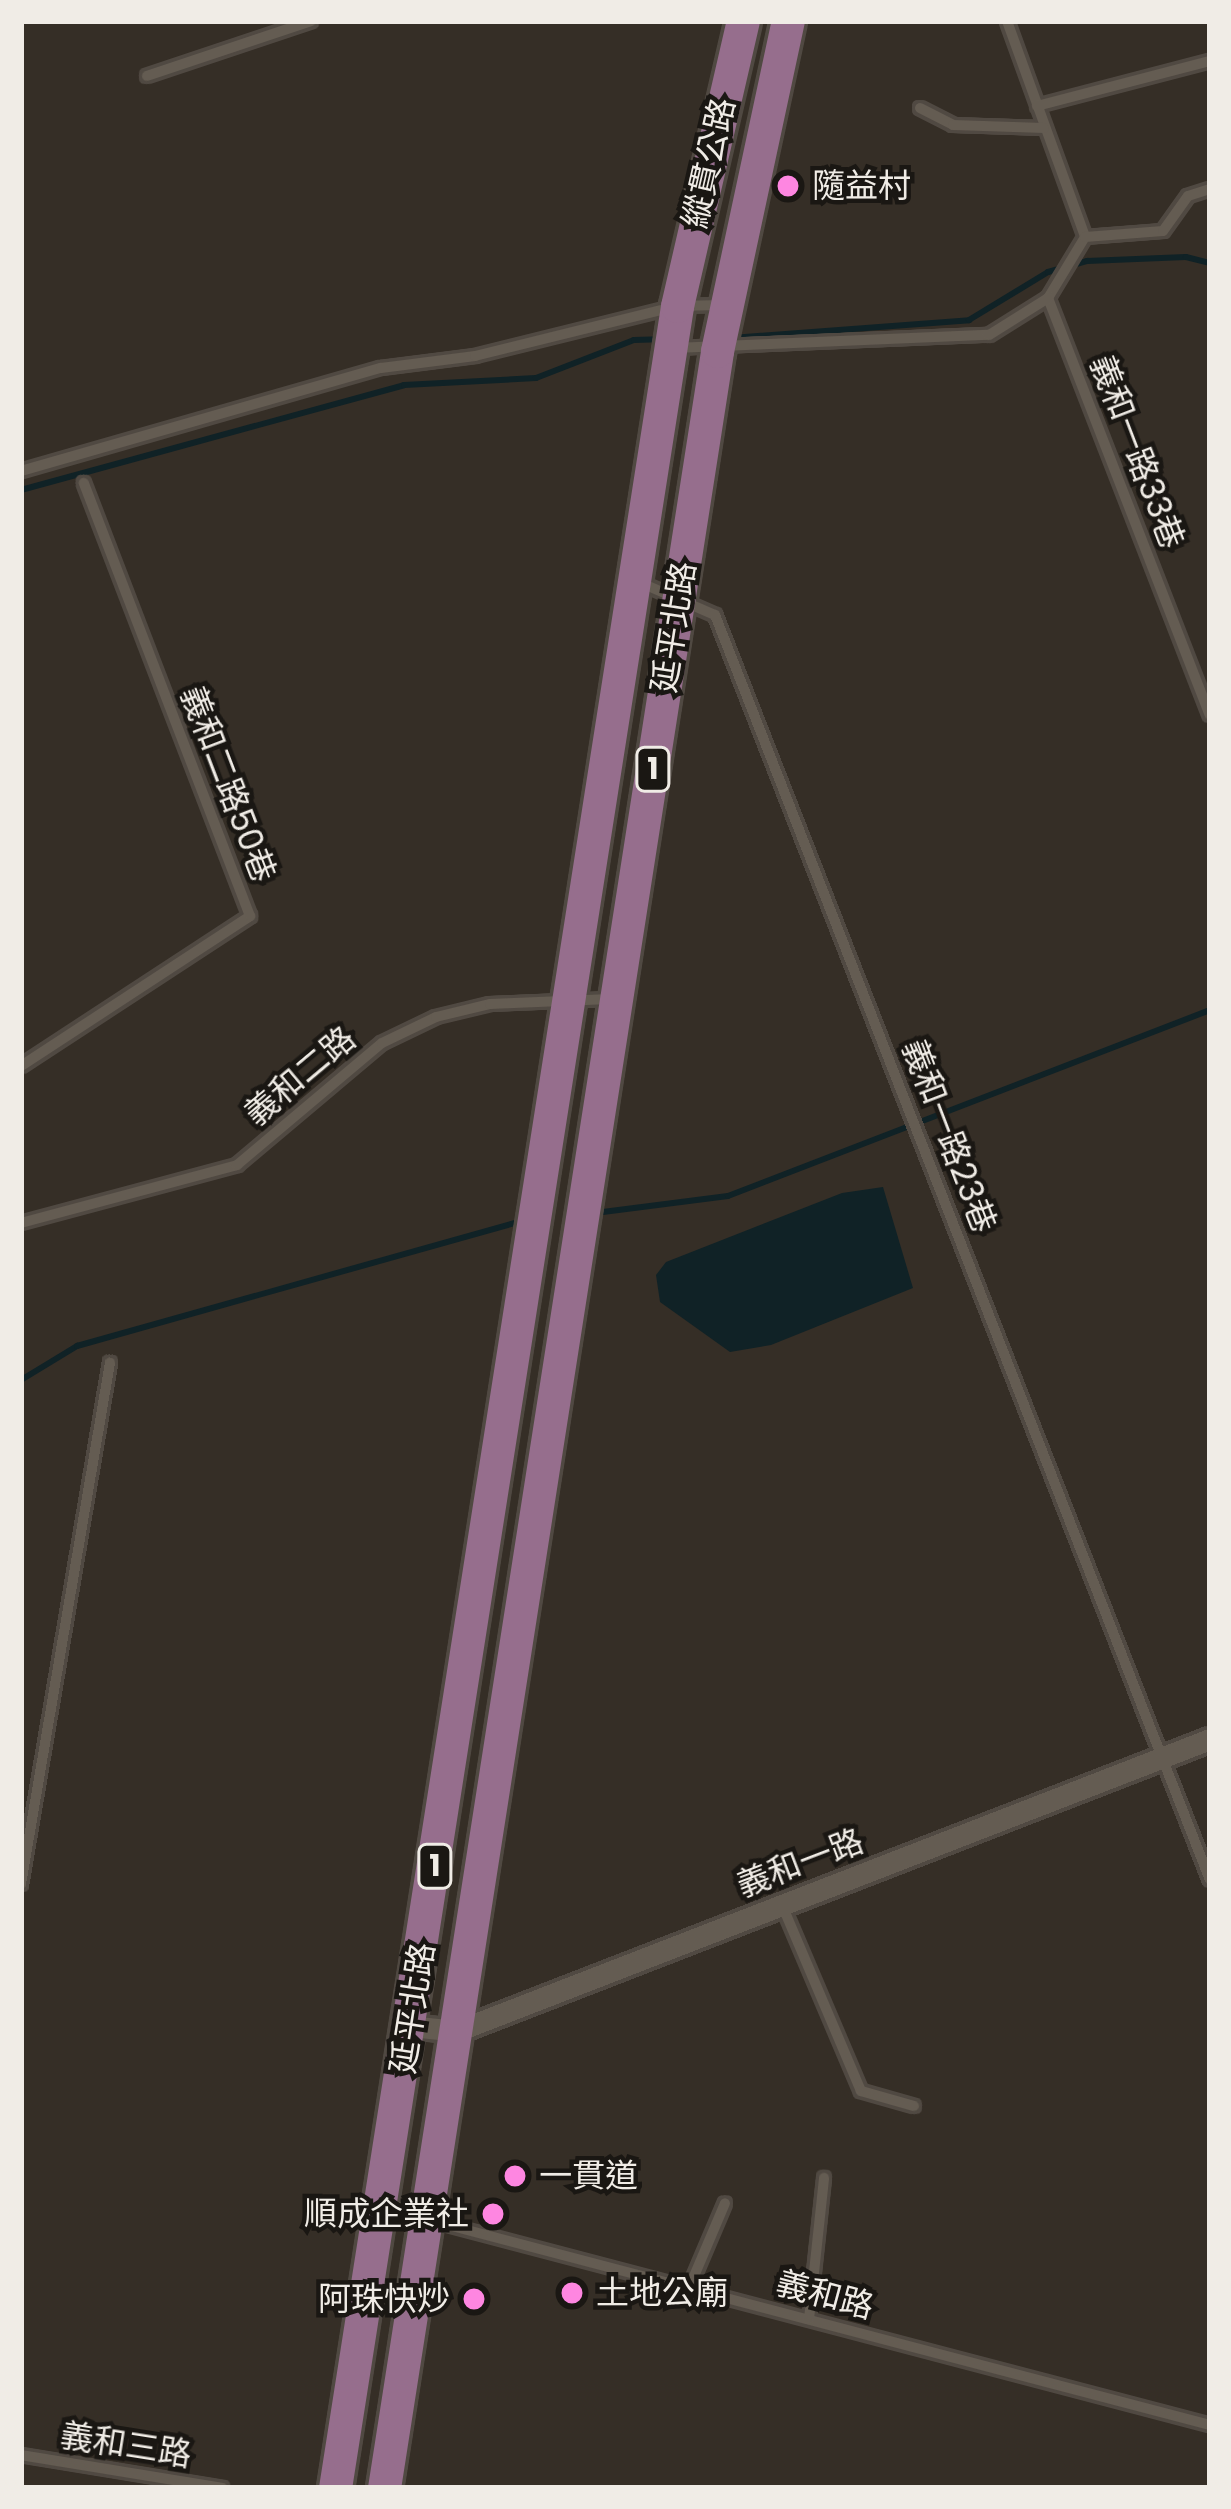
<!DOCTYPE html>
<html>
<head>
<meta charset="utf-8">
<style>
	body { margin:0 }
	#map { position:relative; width:1231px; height:2509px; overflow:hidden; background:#352e26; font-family:Poppins,"Noto Sans TC",sans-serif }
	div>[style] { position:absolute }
	.water>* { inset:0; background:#102226 }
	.stream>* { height:6px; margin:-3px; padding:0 3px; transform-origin:3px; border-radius:3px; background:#102226 }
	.roads { filter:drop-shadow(3px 0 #504942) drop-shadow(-3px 0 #504942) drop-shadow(0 3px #504942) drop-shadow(0 -3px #504942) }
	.lane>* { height:10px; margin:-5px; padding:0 5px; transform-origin:5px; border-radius:5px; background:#645c52 }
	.street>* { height:21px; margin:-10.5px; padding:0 10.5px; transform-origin:10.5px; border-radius:10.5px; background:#645c52 }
	.primary>* { height:33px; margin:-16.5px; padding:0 16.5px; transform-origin:16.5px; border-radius:16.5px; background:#966e8d }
	.dots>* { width:33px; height:33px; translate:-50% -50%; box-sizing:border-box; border:6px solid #1a1713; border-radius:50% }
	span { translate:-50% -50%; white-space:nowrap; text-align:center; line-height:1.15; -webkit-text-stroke:9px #1a1713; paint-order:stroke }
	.shield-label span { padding:3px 9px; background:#1a1713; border:3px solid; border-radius:9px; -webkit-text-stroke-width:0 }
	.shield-label { font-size:30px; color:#f0ece6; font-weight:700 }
	.street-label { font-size:33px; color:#f0ece6 }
	.poi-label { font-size:33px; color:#f0ece6 }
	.left { translate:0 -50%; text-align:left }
	.right { translate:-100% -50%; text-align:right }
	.frame { position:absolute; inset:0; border:24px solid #f0ece6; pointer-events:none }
</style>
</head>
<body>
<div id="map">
	<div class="water">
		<div style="clip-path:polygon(883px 1187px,913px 1288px,771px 1345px,730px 1352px,660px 1302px,656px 1275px,666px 1262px,842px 1193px)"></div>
	</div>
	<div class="stream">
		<div style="left:732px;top:338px;width:238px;rotate:-4.3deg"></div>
		<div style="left:969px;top:320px;width:92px;rotate:-31.3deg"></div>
		<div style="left:1048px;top:272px;width:41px;rotate:-15.8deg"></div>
		<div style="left:1087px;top:261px;width:99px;rotate:-2.3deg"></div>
		<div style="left:1186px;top:257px;width:25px;rotate:14deg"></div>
		<div style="left:21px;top:490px;width:397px;rotate:-15.3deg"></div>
		<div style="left:404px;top:385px;width:132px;rotate:-3deg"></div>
		<div style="left:536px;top:378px;width:105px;rotate:-21.2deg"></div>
		<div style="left:634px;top:340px;width:25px;rotate:-2deg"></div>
		<div style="left:595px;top:1213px;width:134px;rotate:-7.3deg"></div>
		<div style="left:728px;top:1196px;width:517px;rotate:-21.1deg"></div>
		<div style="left:21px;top:1380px;width:66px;rotate:-31.3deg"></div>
		<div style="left:77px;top:1346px;width:463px;rotate:-15.7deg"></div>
	</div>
	<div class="roads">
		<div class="lane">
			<div style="left:1007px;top:21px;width:230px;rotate:70.1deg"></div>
			<div style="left:1085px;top:237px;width:71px;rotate:121.2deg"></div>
			<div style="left:1048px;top:298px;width:447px;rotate:68.8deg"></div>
			<div style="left:147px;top:76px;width:173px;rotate:-18.5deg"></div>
			<div style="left:1037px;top:106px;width:179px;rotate:-14.6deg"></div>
			<div style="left:920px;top:108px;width:37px;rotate:27deg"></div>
			<div style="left:953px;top:125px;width:91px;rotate:1.9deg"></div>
			<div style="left:1085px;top:237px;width:78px;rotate:-4.4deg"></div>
			<div style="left:1163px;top:231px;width:43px;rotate:-54.5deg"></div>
			<div style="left:1188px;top:196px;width:23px;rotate:-18deg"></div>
			<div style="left:674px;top:348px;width:315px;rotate:-2.4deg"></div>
			<div style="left:989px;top:335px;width:70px;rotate:-32.1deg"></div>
			<div style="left:21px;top:471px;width:374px;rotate:-16deg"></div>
			<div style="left:381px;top:368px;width:95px;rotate:-7.3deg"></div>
			<div style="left:475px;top:356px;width:208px;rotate:-13.9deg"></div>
			<div style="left:677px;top:306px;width:45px;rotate:-1.3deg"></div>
			<div style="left:639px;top:582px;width:83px;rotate:23.5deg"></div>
			<div style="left:715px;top:615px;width:1358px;rotate:68.63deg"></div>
			<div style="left:21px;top:1066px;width:274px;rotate:-33.2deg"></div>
			<div style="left:250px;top:916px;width:464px;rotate:-111deg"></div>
			<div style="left:21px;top:1223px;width:224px;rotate:-15deg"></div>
			<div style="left:237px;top:1165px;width:189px;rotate:-40.1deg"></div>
			<div style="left:382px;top:1043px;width:60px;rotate:-25.7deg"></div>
			<div style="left:436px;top:1017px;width:56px;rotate:-13.5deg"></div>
			<div style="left:490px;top:1004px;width:120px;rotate:-2.4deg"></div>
			<div style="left:21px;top:1884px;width:529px;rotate:-80.31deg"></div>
			<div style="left:782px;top:1905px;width:202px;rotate:67deg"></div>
			<div style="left:861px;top:2091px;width:55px;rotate:15.8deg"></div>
			<div style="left:429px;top:2220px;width:807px;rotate:14.71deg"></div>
			<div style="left:689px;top:2288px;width:92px;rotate:-67deg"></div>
			<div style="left:809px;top:2319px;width:142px;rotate:-83.9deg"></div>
			<div style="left:21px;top:2455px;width:204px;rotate:9.3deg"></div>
		</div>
		<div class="street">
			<div style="left:410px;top:2026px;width:47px;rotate:6.1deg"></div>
			<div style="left:457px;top:2031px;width:808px;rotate:-21.2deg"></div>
			<div style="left:382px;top:2208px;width:44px;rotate:14.3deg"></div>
		</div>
		<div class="primary">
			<div style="left:335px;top:2488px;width:2209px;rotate:-81.09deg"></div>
			<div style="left:677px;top:306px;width:293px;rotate:-77deg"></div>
			<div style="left:384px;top:2488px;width:2163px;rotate:-81.14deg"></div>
			<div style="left:717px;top:351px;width:338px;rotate:-77.9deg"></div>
		</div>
	</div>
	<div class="dots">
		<div style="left:788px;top:186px;background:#fe86e1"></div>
		<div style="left:515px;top:2176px;background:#fe86e1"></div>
		<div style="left:493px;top:2214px;background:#fe86e1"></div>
		<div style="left:572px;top:2293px;background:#fe86e1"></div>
		<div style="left:474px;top:2299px;background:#fe86e1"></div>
	</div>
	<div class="shield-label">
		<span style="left:653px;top:769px">1</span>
		<span style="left:435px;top:1866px">1</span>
	</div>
	<div class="street-label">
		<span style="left:709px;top:163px;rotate:-77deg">縱貫公路</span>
		<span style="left:1137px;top:452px;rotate:69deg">義和一路33巷</span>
		<span style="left:674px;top:627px;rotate:-81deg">延平北路</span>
		<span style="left:228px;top:784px;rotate:69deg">義和二路50巷</span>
		<span style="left:300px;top:1076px;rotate:-40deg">義和二路</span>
		<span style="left:949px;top:1136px;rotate:69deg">義和一路23巷</span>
		<span style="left:800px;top:1863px;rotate:-21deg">義和一路</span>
		<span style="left:413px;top:2008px;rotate:-81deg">延平北路</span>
		<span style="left:825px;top:2295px;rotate:15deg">義和路</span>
		<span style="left:126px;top:2445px;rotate:9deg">義和三路</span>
	</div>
	<div class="poi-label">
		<span class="left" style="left:812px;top:186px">隨益村</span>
		<span class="left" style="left:539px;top:2176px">一貫道</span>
		<span class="right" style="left:469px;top:2214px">順成企業社</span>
		<span class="left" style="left:596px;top:2293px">土地公廟</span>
		<span class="right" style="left:450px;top:2299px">阿珠快炒</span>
	</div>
	<div class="frame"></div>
</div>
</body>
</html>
